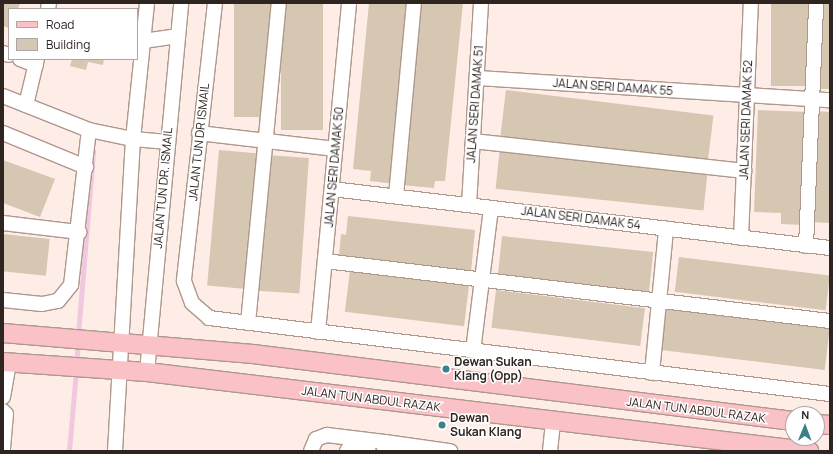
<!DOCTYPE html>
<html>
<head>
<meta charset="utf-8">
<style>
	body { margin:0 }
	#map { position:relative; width:833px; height:454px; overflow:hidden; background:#fdede6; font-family:Manrope,sans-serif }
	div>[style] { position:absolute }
	.stream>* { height:4.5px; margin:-2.25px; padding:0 2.25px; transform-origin:2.25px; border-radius:2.25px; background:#f0c8df }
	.building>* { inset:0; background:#d5c7b2; transform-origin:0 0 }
	.roads { filter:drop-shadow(1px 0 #af978c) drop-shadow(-1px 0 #af978c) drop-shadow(0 1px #af978c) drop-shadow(0 -1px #af978c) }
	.minor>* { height:14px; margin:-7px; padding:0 7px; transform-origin:7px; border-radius:7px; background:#fff }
	.major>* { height:18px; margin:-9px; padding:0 9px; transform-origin:9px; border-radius:9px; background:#fac2c7 }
	.dots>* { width:11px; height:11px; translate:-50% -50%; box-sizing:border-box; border:2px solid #fff; border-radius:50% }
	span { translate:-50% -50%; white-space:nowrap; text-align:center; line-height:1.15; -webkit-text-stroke:3px #fff; paint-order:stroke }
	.street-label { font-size:12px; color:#2e2420 }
	.poi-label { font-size:12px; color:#2e2420; font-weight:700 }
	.left { translate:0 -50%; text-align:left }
	.frame { position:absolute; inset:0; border:4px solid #2e2420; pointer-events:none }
	.legend { position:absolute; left:8px; top:8px; width:130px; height:52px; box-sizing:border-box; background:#fff; border:1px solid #aba7a6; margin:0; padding:5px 7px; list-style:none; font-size:12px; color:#2e2420 }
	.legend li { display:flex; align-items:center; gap:8px; height:20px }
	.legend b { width:20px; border:1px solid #aba7a6 }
	.north { position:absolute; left:785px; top:406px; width:40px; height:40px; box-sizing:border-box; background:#fff; border:1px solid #aba7a6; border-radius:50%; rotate:1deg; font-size:11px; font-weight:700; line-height:16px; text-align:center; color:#2e2420 }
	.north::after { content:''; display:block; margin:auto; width:14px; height:18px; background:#3a8188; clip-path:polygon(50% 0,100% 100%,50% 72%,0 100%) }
</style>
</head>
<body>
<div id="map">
	<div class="stream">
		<div style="left:78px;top:335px;width:184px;rotate:-85.3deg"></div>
		<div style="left:76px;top:363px;width:20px;rotate:-84deg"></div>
		<div style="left:69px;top:451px;width:80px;rotate:-85deg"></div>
	</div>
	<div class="building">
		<div style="clip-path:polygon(3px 3px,20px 3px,18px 9px,9px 9px,9px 28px,3px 26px)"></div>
		<div style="left:234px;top:3px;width:40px;height:114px"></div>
		<div style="left:281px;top:3px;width:42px;height:127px"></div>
		<div style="clip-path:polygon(369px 3px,413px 3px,395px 184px,370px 181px,371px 171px,353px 169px)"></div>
		<div style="clip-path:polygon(419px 3px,463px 3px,445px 181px,435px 181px,434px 188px,401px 185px)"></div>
		<div style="left:771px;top:3px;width:43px;height:83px"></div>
		<div style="clip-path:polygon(820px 3px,830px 3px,830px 89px,815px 89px)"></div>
		<div style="clip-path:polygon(72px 59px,104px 59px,103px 65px,88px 62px,86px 70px,70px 66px)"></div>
		<div style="left:506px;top:90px;width:209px;height:50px;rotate:7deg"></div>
		<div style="clip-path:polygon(758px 110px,809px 112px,804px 225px,781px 224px,781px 213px,754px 212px)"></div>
		<div style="clip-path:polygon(814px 111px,830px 112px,830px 223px,809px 222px)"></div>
		<div style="left:500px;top:147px;width:209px;height:42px;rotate:6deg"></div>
		<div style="left:219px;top:150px;width:43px;height:136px;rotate:5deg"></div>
		<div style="left:267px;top:155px;width:42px;height:136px;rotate:4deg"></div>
		<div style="clip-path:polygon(3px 160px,55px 179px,40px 217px,3px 203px)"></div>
		<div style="clip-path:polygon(348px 216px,475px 230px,471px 272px,339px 257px,341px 234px,346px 235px)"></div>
		<div style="left:3px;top:234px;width:47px;height:37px;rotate:6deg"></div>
		<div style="left:502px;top:236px;width:152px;height:41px;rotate:6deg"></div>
		<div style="left:679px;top:257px;width:152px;height:35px;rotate:7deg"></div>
		<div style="left:350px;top:270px;width:120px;height:42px;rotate:7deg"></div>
		<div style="left:496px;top:290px;width:150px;height:38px;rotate:7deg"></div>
		<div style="left:664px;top:308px;width:167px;height:42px;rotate:7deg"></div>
	</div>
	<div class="roads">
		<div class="minor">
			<div style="left:215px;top:3px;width:280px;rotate:96.4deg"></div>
			<div style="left:184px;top:281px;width:23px;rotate:70deg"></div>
			<div style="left:192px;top:303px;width:23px;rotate:41deg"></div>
			<div style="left:209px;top:318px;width:626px;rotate:6.98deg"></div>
			<div style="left:48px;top:9px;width:6px;rotate:-81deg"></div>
			<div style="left:143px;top:41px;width:34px;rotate:-8deg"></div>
			<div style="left:3px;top:53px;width:6px;rotate:18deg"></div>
			<div style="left:20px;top:59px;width:17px;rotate:21deg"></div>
			<div style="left:477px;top:78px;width:354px;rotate:3.6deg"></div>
			<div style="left:3px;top:96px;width:92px;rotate:21.6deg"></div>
			<div style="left:89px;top:130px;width:45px;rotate:11.6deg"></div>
			<div style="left:133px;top:139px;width:35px;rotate:5deg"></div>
			<div style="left:26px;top:105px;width:47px;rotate:-76.6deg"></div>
			<div style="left:3px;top:133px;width:90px;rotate:22.3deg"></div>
			<div style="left:199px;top:133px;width:137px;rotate:6.7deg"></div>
			<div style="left:473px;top:141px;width:273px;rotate:6.3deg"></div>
			<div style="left:332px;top:189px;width:501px;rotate:6.76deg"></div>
			<div style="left:396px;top:196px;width:194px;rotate:-84.7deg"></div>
			<div style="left:469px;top:205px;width:202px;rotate:-86.6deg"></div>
			<div style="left:3px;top:223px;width:77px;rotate:6.8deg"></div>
			<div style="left:741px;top:238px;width:235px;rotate:-87.6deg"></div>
			<div style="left:806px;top:246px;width:243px;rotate:-87.6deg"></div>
			<div style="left:325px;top:261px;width:509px;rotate:6.78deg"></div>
			<div style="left:3px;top:300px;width:39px;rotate:6deg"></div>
			<div style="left:42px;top:304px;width:16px;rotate:-11deg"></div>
			<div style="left:58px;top:301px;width:21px;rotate:-51deg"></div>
			<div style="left:71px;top:285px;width:156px;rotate:-83.4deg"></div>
			<div style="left:248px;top:323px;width:321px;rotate:-84.5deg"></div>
			<div style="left:318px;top:332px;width:330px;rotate:-84.6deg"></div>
			<div style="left:473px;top:351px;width:144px;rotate:-82.8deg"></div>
			<div style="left:147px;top:372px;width:371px;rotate:-84.7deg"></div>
			<div style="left:652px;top:373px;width:145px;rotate:-84.4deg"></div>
			<div style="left:3px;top:397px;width:35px;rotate:-80deg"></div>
			<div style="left:3px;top:411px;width:4px;rotate:45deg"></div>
			<div style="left:6px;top:414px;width:37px;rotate:95deg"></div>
			<div style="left:115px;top:451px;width:313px;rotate:-86.7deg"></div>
			<div style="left:133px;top:139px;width:137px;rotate:-84.1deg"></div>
			<div style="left:311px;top:451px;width:13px;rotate:-67deg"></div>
			<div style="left:316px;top:439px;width:12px;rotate:-20deg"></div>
			<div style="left:327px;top:435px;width:58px;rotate:6.9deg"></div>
			<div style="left:347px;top:451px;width:4px;rotate:-56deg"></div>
			<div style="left:349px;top:448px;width:20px;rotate:9deg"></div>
			<div style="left:384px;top:451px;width:9px;rotate:-84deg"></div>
			<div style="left:385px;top:442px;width:66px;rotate:7.9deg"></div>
			<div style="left:550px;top:451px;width:31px;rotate:-84deg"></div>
		</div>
		<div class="major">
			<div style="left:3px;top:333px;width:251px;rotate:4.8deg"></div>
			<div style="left:253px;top:354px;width:544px;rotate:7.07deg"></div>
			<div style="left:3px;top:362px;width:144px;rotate:4deg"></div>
			<div style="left:147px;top:372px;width:667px;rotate:6.81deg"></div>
			<div style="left:817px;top:424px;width:13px;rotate:4deg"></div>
		</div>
	</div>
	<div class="dots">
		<div style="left:446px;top:369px;background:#3a8188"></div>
		<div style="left:442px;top:425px;background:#3a8188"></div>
	</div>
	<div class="street-label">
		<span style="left:613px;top:87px;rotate:4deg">JALAN SERI DAMAK 55</span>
		<span style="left:475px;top:104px;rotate:-86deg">JALAN SERI DAMAK 51</span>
		<span style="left:746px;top:120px;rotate:-88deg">JALAN SERI DAMAK 52</span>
		<span style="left:199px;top:142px;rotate:-84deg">JALAN TUN DR ISMAIL</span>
		<span style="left:334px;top:167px;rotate:-85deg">JALAN SERI DAMAK 50</span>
		<span style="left:163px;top:188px;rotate:-85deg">JALAN TUN DR. ISMAIL</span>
		<span style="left:581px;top:218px;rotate:7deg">JALAN SERI DAMAK 54</span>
		<span style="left:371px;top:399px;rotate:7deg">JALAN TUN ABDUL RAZAK</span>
		<span style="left:696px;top:410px;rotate:7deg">JALAN TUN ABDUL RAZAK</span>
	</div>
	<div class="poi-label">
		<span class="left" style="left:454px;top:369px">Dewan Sukan<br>Klang (Opp)</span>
		<span class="left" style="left:450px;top:425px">Dewan<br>Sukan Klang</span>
	</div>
	<div class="frame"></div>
	<ul class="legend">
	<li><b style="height:5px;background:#fac2c7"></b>Road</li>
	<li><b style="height:11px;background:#d5c7b2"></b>Building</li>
	</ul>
	<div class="north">N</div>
</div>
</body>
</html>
